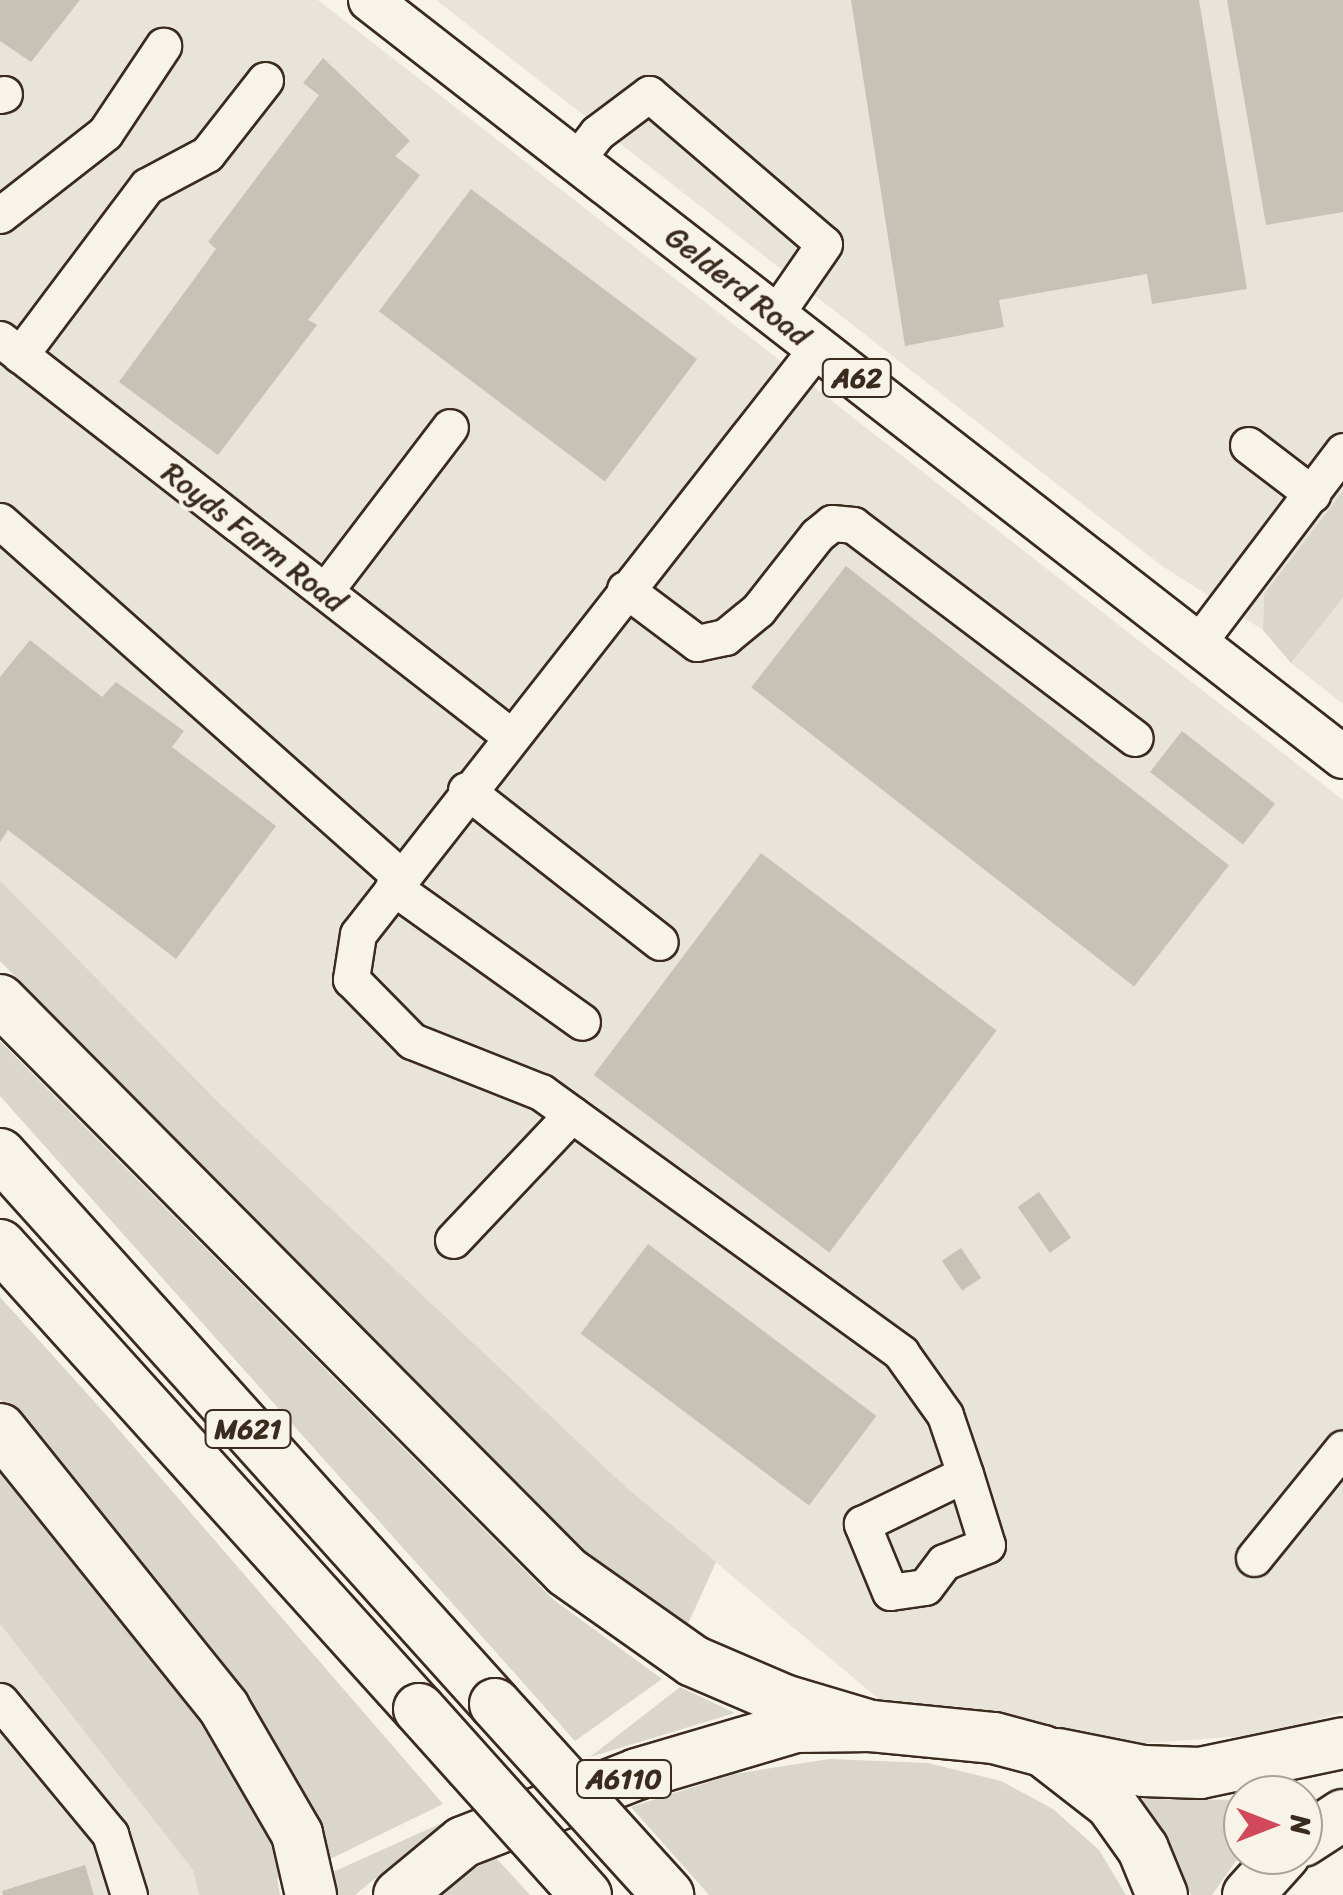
<!DOCTYPE html>
<html>
<head>
<meta charset="utf-8">
<style>
	body { margin:0 }
	#map { position:relative; width:1343px; height:1895px; overflow:hidden; background:#f7f3e8; font-family:Sriracha,sans-serif }
	div>[style] { position:absolute }
	.built>* { inset:0; background:#e9e4d9 }
	.green>* { inset:0; background:#dbd6cb }
	.building>* { inset:0; background:#c8c1b6; transform-origin:0 0 }
	.roads { filter:drop-shadow(2px 0 #3b2a1e) drop-shadow(-2px 0 #3b2a1e) drop-shadow(0 2px #3b2a1e) drop-shadow(0 -2px #3b2a1e) }
	.minor>* { height:35px; margin:-17.5px; padding:0 17.5px; transform-origin:17.5px; border-radius:17.5px; background:#f7f3e8 }
	.major>* { height:42px; margin:-21px; padding:0 21px; transform-origin:21px; border-radius:21px; background:#f7f3e8 }
	.highway>* { height:50px; margin:-25px; padding:0 25px; transform-origin:25px; border-radius:25px; background:#f7f3e8 }
	.bridges { filter:drop-shadow(2px 0 #3b2a1e) drop-shadow(-2px 0 #3b2a1e) drop-shadow(0 2px #3b2a1e) drop-shadow(0 -2px #3b2a1e) }
	.highway-bridge>* { height:50px; margin:-25px; padding:0 25px; transform-origin:25px; border-radius:25px; background:#f7f3e8 }
	span { translate:-50% -50%; white-space:nowrap; text-align:center; line-height:1.15; -webkit-text-stroke:8px #f7f3e8; paint-order:stroke }
	.shield-label span { padding:2px 8px; background:#f7f3e8; border:2px solid; border-radius:8px; -webkit-text-stroke-width:0 }
	.shield-label { font-size:28px; color:#3b2a1e; font-weight:700 }
	.street-label { font-size:30px; color:#3b2a1e }
	.north { position:absolute; left:1223px; top:1775px; width:100px; height:100px; box-sizing:border-box; background:#f7f3e8; border:2px solid #aca397; border-radius:50%; rotate:90deg; font-size:28px; font-weight:700; line-height:40px; text-align:center; color:#3b2a1e }
	.north::after { content:''; display:block; margin:auto; width:35px; height:45px; background:#d1495b; clip-path:polygon(50% 0,100% 100%,50% 72%,0 100%) }
</style>
</head>
<body>
<div id="map">
	<div class="built">
		<div style="clip-path:polygon(0 0,318px 0,1343px 800px,1343px 1712px,1270px 1734px,1043px 1751px,911px 1726px,627px 1488px,220px 1104px,0 880px)"></div>
		<div style="clip-path:polygon(436px 0,1343px 0,1343px 491px,1264px 594px,1263px 630px,1162px 566px)"></div>
		<div style="clip-path:polygon(1343px 598px,1343px 704px,1291px 663px)"></div>
		<div style="clip-path:polygon(0 1624px,193px 1870px,199px 1895px,0 1895px)"></div>
	</div>
	<div class="green">
		<div style="clip-path:polygon(1343px 491px,1343px 598px,1291px 663px,1263px 630px,1264px 594px)"></div>
		<div style="clip-path:polygon(0 880px,220px 1104px,627px 1488px,716px 1562px,687px 1626px,631px 1593px,567px 1539px,0 961px)"></div>
		<div style="clip-path:polygon(0 1041px,554px 1600px,662px 1679px,575px 1741px,0 1096px)"></div>
		<div style="clip-path:polygon(0 1297px,101px 1409px,443px 1804px,320px 1864px,220px 1674px,0 1399px)"></div>
		<div style="clip-path:polygon(0 1467px,173px 1677px,258px 1797px,286px 1871px,277px 1879px,280px 1895px,199px 1895px,193px 1870px,0 1624px)"></div>
		<div style="clip-path:polygon(680px 1687px,735px 1713px,590px 1757px)"></div>
		<div style="clip-path:polygon(829px 1759px,928px 1763px,1001px 1781px,1053px 1809px,1099px 1850px,1126px 1895px,709px 1895px,631px 1807px,734px 1774px)"></div>
		<div style="clip-path:polygon(1132px 1799px,1243px 1800px,1243px 1851px,1212px 1895px,1191px 1895px,1174px 1855px)"></div>
		<div style="clip-path:polygon(444px 1822px,355px 1895px,326px 1895px,324px 1876px)"></div>
		<div style="clip-path:polygon(495px 1857px,530px 1895px,438px 1895px,458px 1878px)"></div>
	</div>
	<div class="building">
		<div style="clip-path:polygon(0 0,80px 0,31px 62px,0 41px)"></div>
		<div style="clip-path:polygon(851px 0,1199px 0,1247px 289px,1152px 304px,1147px 274px,999px 300px,1004px 327px,905px 346px)"></div>
		<div style="clip-path:polygon(1227px 0,1343px 0,1343px 212px,1266px 225px)"></div>
		<div style="clip-path:polygon(323px 58px,410px 141px,395px 156px,420px 175px,308px 320px,317px 325px,218px 455px,119px 382px,216px 249px,208px 242px,319px 95px,303px 83px)"></div>
		<div style="left:471px;top:189px;width:283px;height:153px;rotate:37deg"></div>
		<div style="left:846px;top:566px;width:486px;height:154px;rotate:38deg"></div>
		<div style="clip-path:polygon(30px 640px,102px 697px,116px 682px,184px 731px,172px 747px,276px 826px,176px 959px,8px 830px,0 842px,0 677px)"></div>
		<div style="left:1182px;top:731px;width:118px;height:52px;rotate:38deg"></div>
		<div style="left:761px;top:853px;width:295px;height:278px;rotate:37deg"></div>
		<div style="left:1039px;top:1192px;width:56px;height:26px;rotate:55deg"></div>
		<div style="left:648px;top:1244px;width:286px;height:112px;rotate:37deg"></div>
		<div style="left:961px;top:1248px;width:36px;height:23px;rotate:56deg"></div>
		<div style="clip-path:polygon(85px 1865px,94px 1895px,3px 1895px,2px 1891px)"></div>
	</div>
	<div class="roads">
		<div class="minor">
			<div style="left:0;top:95px;width:4px;rotate:-14deg"></div>
			<div style="left:576px;top:160px;width:34px;rotate:-52deg"></div>
			<div style="left:597px;top:133px;width:65px;rotate:-36.9deg"></div>
			<div style="left:649px;top:94px;width:230px;rotate:40.6deg"></div>
			<div style="left:824px;top:244px;width:86px;rotate:124.6deg"></div>
			<div style="left:0;top:215px;width:133px;rotate:-38deg"></div>
			<div style="left:105px;top:133px;width:105px;rotate:-56.3deg"></div>
			<div style="left:0;top:339px;width:643px;rotate:37.87deg"></div>
			<div style="left:817px;top:348px;width:744px;rotate:128.07deg"></div>
			<div style="left:358px;top:934px;width:46px;rotate:98.8deg"></div>
			<div style="left:351px;top:979px;width:87px;rotate:45.5deg"></div>
			<div style="left:412px;top:1041px;width:139px;rotate:21.6deg"></div>
			<div style="left:541px;top:1092px;width:445px;rotate:35.9deg"></div>
			<div style="left:901px;top:1353px;width:76px;rotate:54.6deg"></div>
			<div style="left:945px;top:1415px;width:62px;rotate:71.3deg"></div>
			<div style="left:965px;top:1474px;width:74px;rotate:72.8deg"></div>
			<div style="left:987px;top:1545px;width:46px;rotate:158.4deg"></div>
			<div style="left:944px;top:1562px;width:31px;rotate:127deg"></div>
			<div style="left:925px;top:1587px;width:35px;rotate:172deg"></div>
			<div style="left:890px;top:1592px;width:74px;rotate:-112.4deg"></div>
			<div style="left:862px;top:1524px;width:114px;rotate:-25.9deg"></div>
			<div style="left:20px;top:355px;width:211px;rotate:-53.1deg"></div>
			<div style="left:147px;top:186px;width:68px;rotate:-28.1deg"></div>
			<div style="left:207px;top:154px;width:94px;rotate:-51.9deg"></div>
			<div style="left:1248px;top:445px;width:81px;rotate:37.4deg"></div>
			<div style="left:0;top:521px;width:536px;rotate:41.6deg"></div>
			<div style="left:625px;top:589px;width:90px;rotate:36.9deg"></div>
			<div style="left:697px;top:643px;width:29px;rotate:-12deg"></div>
			<div style="left:725px;top:637px;width:43px;rotate:-39.3deg"></div>
			<div style="left:758px;top:610px;width:95px;rotate:-51.8deg"></div>
			<div style="left:817px;top:535px;width:19px;rotate:-39deg"></div>
			<div style="left:832px;top:523px;width:21px;rotate:5deg"></div>
			<div style="left:853px;top:525px;width:353px;rotate:37.1deg"></div>
			<div style="left:325px;top:591px;width:206px;rotate:-52.7deg"></div>
			<div style="left:1197px;top:644px;width:242px;rotate:-52.9deg"></div>
			<div style="left:466px;top:790px;width:246px;rotate:38.1deg"></div>
			<div style="left:393px;top:887px;width:232px;rotate:35.5deg"></div>
			<div style="left:453px;top:1240px;width:173px;rotate:-46.6deg"></div>
			<div style="left:1254px;top:1558px;width:141px;rotate:-51deg"></div>
			<div style="left:0;top:1701px;width:173px;rotate:50.4deg"></div>
			<div style="left:110px;top:1834px;width:64px;rotate:72.7deg"></div>
		</div>
		<div class="major">
			<div style="left:370px;top:0;width:1233px;rotate:37.88deg"></div>
		</div>
		<div class="highway">
			<div style="left:0;top:1000px;width:805px;rotate:45.25deg"></div>
			<div style="left:567px;top:1572px;width:154px;rotate:35.2deg"></div>
			<div style="left:693px;top:1661px;width:99px;rotate:23.2deg"></div>
			<div style="left:784px;top:1700px;width:91px;rotate:16.6deg"></div>
			<div style="left:0;top:1154px;width:740px;rotate:48.01deg"></div>
			<div style="left:0;top:1245px;width:625px;rotate:47.92deg"></div>
			<div style="left:0;top:1429px;width:358px;rotate:51.2deg"></div>
			<div style="left:224px;top:1708px;width:146px;rotate:59.9deg"></div>
			<div style="left:297px;top:1834px;width:63px;rotate:77.1deg"></div>
			<div style="left:1058px;top:1754px;width:87px;rotate:11.3deg"></div>
			<div style="left:1143px;top:1771px;width:57px;rotate:2deg"></div>
			<div style="left:1200px;top:1773px;width:146px;rotate:-11.8deg"></div>
			<div style="left:1303px;top:1841px;width:48px;rotate:-33deg"></div>
			<div style="left:399px;top:1895px;width:83px;rotate:-39.6deg"></div>
			<div style="left:463px;top:1842px;width:187px;rotate:-21.3deg"></div>
			<div style="left:637px;top:1774px;width:166px;rotate:-16.5deg"></div>
			<div style="left:796px;top:1727px;width:75px;rotate:-0.8deg"></div>
			<div style="left:871px;top:1726px;width:124px;rotate:5.6deg"></div>
			<div style="left:994px;top:1738px;width:51px;rotate:14.9deg"></div>
			<div style="left:1043px;top:1751px;width:86px;rotate:37.9deg"></div>
			<div style="left:1111px;top:1804px;width:55px;rotate:54.6deg"></div>
			<div style="left:1143px;top:1849px;width:50px;rotate:67.6deg"></div>
			<div style="left:1248px;top:1895px;width:54px;rotate:-48deg"></div>
		</div>
	</div>
	<div class="bridges">
		<div class="highway-bridge">
			<div style="left:495px;top:1704px;width:258px;rotate:47.8deg"></div>
			<div style="left:419px;top:1709px;width:250px;rotate:48.1deg"></div>
		</div>
	</div>
	<div class="shield-label">
		<span style="left:857px;top:378px">A62</span>
		<span style="left:248px;top:1429px">M621</span>
		<span style="left:624px;top:1779px">A6110</span>
	</div>
	<div class="street-label">
		<span style="left:738px;top:286px;rotate:38deg">Gelderd Road</span>
		<span style="left:254px;top:537px;rotate:38deg">Royds Farm Road</span>
	</div>
	<div class="north">N</div>
</div>
</body>
</html>
